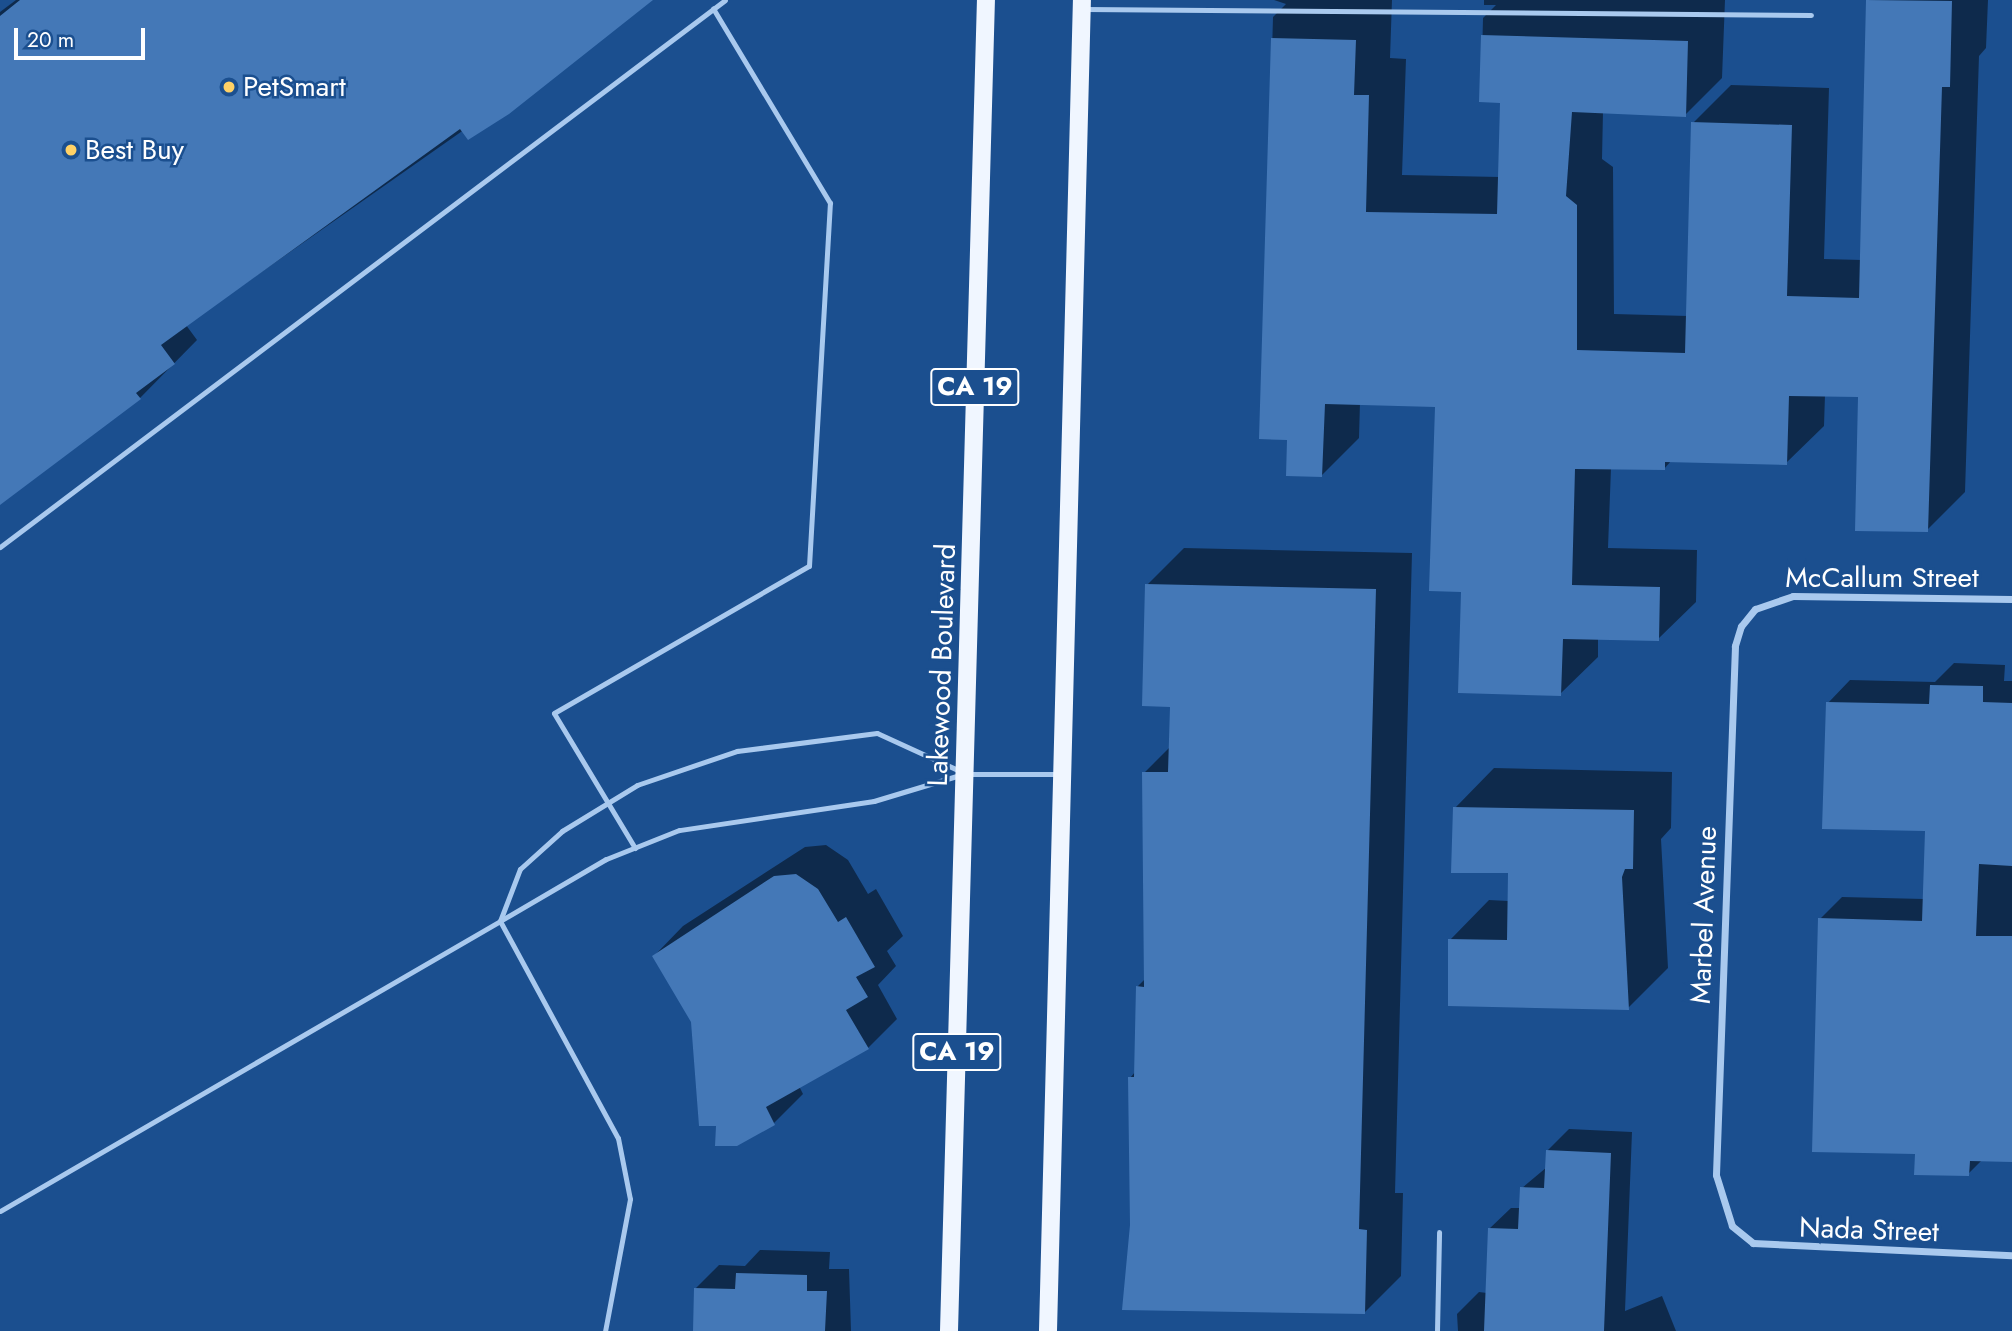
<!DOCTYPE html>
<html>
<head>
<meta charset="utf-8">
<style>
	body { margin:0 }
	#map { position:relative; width:2012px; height:1331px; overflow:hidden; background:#1b4f8f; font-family:Jost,sans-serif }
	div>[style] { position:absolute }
	.shadow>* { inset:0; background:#0007 }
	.building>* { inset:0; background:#4478b7 }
	.lane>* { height:5px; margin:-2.5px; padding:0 2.5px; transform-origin:2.5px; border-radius:2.5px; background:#a9c9ee }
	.street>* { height:7px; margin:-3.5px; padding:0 3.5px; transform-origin:3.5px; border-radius:3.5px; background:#a9c9ee }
	.primary>* { height:18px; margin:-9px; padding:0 9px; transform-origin:9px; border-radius:9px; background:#f0f6ff }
	.dots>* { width:19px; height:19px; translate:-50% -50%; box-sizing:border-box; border:4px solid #1b4f8f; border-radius:50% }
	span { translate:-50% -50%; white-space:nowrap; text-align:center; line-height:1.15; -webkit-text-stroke:5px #1b4f8f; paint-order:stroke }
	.shield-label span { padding:2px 5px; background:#1b4f8f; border:2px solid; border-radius:5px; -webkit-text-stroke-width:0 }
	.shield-label { font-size:26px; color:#fff; font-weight:700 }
	.poi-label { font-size:28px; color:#fff }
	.left { translate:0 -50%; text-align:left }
	.street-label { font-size:28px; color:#fff }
	.scale { position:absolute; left:14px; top:28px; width:131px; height:32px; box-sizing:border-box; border:4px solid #fff; border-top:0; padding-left:9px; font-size:21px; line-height:24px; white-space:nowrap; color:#fff; -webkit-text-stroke:5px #1b4f8f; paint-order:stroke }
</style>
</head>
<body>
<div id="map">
	<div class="shadow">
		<div style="clip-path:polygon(16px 0,649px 0,186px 325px,197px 340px,140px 398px,10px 495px,0 492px,0 12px)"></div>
		<div style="clip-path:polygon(1274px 0,1392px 0,1390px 58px,1406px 59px,1402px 175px,1500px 177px,1502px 101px,1481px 100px,1483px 18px,1496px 5px,1484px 5px,1484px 0,1725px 0,1722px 78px,1685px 115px,1603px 112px,1602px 159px,1613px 167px,1614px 314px,1688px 316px,1693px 123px,1731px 85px,1829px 88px,1824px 259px,1862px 260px,1868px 0,1988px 0,1986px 48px,1979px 56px,1965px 492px,1927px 530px,1859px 396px,1825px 395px,1824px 426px,1786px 463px,1672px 460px,1664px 469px,1611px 468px,1608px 548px,1697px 550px,1696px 602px,1658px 639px,1598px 638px,1598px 657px,1560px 694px,1463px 590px,1436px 405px,1360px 403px,1359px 438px,1322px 475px,1289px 438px,1261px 438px,1273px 17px,1286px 4px)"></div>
		<div style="clip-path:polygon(1184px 548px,1412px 553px,1395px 1193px,1403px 1193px,1401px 1276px,1364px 1313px,1132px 1225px,1130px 1078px,1135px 1072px,1137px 987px,1146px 978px,1144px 773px,1171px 746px,1172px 705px,1147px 585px)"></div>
		<div style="clip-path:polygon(1954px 663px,2005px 665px,2004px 681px,2012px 681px,2012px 1160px,1983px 1159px,1968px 1174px,1917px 1152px,1820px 919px,1842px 897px,1924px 899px,1927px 829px,1828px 703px,1850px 680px,1935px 682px)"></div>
		<div style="clip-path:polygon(1494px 768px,1672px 772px,1671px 828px,1661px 839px,1668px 968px,1628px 1008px,1450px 940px,1489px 900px,1509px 901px,1510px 872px,1455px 808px)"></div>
		<div style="clip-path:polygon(826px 845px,848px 860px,868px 894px,876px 889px,903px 936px,887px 951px,896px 966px,878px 985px,897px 1019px,868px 1048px,799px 1086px,803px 1094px,774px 1123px,718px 1124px,693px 1022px,654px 956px,683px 926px,805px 847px)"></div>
		<div style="clip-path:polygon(1569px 1129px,1632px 1132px,1625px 1311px,1662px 1296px,1676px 1331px,1458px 1331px,1457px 1314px,1479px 1292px,1487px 1293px,1489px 1229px,1511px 1208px,1520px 1208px,1522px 1188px,1547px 1167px,1548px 1150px)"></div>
		<div style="clip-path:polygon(760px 1250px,830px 1252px,829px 1269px,849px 1269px,851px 1331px,695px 1331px,696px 1288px,719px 1265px,745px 1266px)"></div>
	</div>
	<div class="building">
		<div style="clip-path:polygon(20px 0,653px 0,509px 114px,468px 140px,460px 129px,161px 345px,175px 364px,136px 393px,141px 399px,0 505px,0 16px)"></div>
		<div style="clip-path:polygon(1866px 0,1952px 1px,1950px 87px,1942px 87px,1928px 532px,1855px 531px,1858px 397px,1789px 396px,1787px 465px,1665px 462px,1665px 470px,1575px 469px,1572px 585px,1660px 587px,1659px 641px,1563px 639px,1561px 696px,1458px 693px,1461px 592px,1429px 591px,1435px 407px,1325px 404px,1322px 477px,1286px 476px,1287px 440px,1259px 439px,1271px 38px,1356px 40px,1354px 95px,1369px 95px,1366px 212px,1497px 214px,1500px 103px,1479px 102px,1481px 35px,1688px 41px,1686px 117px,1572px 112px,1566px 196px,1577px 205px,1577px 350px,1685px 353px,1691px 122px,1792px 125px,1787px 296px,1859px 298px)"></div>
		<div style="clip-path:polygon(1145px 584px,1376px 589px,1359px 1229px,1367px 1230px,1365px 1314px,1122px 1310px,1130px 1225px,1128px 1077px,1134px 1077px,1136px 986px,1144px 987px,1142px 772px,1168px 772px,1170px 707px,1142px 706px)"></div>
		<div style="clip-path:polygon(1930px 685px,1983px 686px,1983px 702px,2012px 703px,2012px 866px,1979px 864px,1976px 936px,2012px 936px,2012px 1162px,1970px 1161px,1969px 1176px,1914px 1175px,1915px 1154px,1812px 1152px,1818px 918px,1922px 921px,1925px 831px,1822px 829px,1826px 702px,1929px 704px)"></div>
		<div style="clip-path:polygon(1453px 807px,1634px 810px,1633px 869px,1625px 869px,1622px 877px,1629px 1010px,1448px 1006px,1448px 939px,1507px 940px,1508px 873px,1451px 873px)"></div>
		<div style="clip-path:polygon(796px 874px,818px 889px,838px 922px,846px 917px,875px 967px,856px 977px,868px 997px,846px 1010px,869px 1049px,766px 1107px,775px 1125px,737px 1146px,715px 1146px,716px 1126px,699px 1126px,691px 1022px,652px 956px,774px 876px)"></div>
		<div style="clip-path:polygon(1546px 1150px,1611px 1153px,1604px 1331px,1484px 1331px,1488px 1228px,1518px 1229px,1520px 1187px,1544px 1188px)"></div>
		<div style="clip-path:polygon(736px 1273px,807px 1275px,807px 1291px,827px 1291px,825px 1331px,693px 1331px,694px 1288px,735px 1289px)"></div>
	</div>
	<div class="lane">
		<div style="left:1085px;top:9px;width:726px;rotate:0.47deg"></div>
		<div style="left:0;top:547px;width:908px;rotate:-37.03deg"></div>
		<div style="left:969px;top:774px;width:88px"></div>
		<div style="left:960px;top:775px;width:90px;rotate:163.2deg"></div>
		<div style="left:874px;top:801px;width:197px;rotate:171.5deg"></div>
		<div style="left:679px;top:830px;width:79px;rotate:158.3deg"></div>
		<div style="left:606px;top:859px;width:123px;rotate:149.7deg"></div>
		<div style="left:500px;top:921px;width:56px;rotate:-69deg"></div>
		<div style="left:520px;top:869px;width:57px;rotate:-42.1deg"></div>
		<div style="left:562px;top:831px;width:88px;rotate:-31.5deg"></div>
		<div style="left:637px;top:785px;width:106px;rotate:-18.8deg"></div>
		<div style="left:737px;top:751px;width:141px;rotate:-7.3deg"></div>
		<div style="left:877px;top:733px;width:94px;rotate:24.6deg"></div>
		<div style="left:635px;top:848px;width:157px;rotate:-121deg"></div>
		<div style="left:554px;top:713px;width:294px;rotate:-30deg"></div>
		<div style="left:809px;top:566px;width:364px;rotate:-86.7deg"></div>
		<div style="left:830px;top:203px;width:227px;rotate:-121deg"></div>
		<div style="left:0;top:1211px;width:578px;rotate:-30.11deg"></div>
		<div style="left:500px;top:921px;width:247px;rotate:61.5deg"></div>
		<div style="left:618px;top:1138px;width:62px;rotate:78.9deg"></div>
		<div style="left:630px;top:1199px;width:134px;rotate:100.7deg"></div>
		<div style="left:1437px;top:1331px;width:99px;rotate:-88.8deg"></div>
	</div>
	<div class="street">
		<div style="left:2012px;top:599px;width:219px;rotate:-179.2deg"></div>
		<div style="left:1793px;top:596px;width:40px;rotate:161.1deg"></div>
		<div style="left:1755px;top:609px;width:22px;rotate:129deg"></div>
		<div style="left:1741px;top:626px;width:21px;rotate:107deg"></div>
		<div style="left:1735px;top:646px;width:529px;rotate:92.06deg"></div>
		<div style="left:1716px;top:1175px;width:53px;rotate:72.6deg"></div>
		<div style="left:1732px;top:1226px;width:27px;rotate:39deg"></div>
		<div style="left:1753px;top:1243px;width:259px;rotate:2.7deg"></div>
	</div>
	<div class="primary">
		<div style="left:949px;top:1331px;width:1332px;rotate:-88.41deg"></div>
		<div style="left:1048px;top:1331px;width:1331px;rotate:-88.54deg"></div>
	</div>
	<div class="dots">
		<div style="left:229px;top:87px;background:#ffd166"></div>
		<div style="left:71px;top:150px;background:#ffd166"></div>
	</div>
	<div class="shield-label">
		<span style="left:975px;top:387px">CA 19</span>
		<span style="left:957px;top:1052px">CA 19</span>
	</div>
	<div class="poi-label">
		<span class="left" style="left:243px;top:87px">PetSmart</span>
		<span class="left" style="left:85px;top:150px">Best Buy</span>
	</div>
	<div class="street-label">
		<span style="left:1882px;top:578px">McCallum Street</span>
		<span style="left:942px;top:665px;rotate:-88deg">Lakewood Boulevard</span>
		<span style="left:1704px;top:915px;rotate:-88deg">Marbel Avenue</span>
		<span style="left:1869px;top:1230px;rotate:2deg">Nada Street</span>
	</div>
	<div class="scale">20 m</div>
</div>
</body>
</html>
